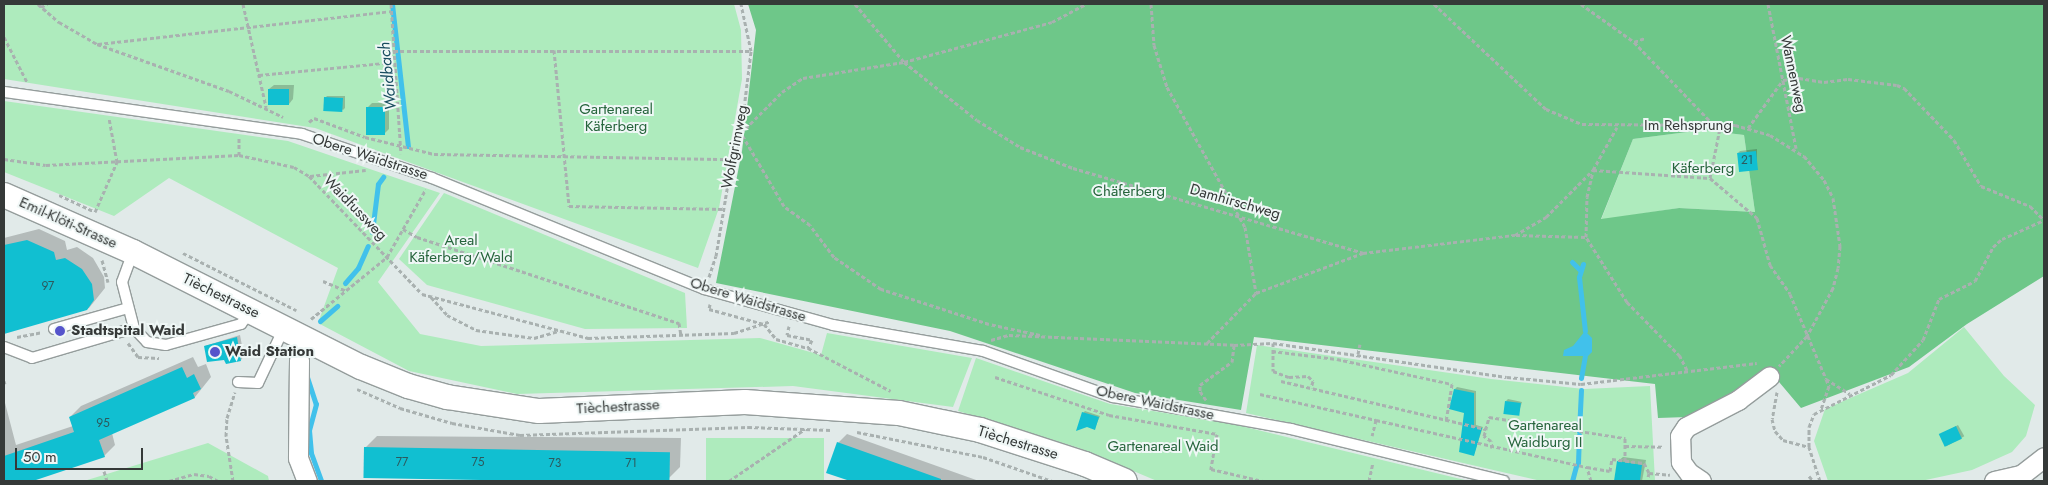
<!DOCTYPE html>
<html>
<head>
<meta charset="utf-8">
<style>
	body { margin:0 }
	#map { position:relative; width:2048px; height:485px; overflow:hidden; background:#e1eae9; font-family:Jost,sans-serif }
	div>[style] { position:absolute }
	.green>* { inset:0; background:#aeebbd; transform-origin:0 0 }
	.forest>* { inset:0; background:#6ec789 }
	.water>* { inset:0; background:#41c1eb }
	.shadow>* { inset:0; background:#0003; transform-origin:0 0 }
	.stream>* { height:5px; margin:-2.5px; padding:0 2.5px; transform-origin:2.5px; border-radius:2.5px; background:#41c1eb }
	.building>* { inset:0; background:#11bfd1; transform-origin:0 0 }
	.path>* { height:3px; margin-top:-1.5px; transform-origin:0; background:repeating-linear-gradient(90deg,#a9b1b0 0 4px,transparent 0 6.5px) }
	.roads { filter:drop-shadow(1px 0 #959d9c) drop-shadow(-1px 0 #959d9c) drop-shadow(0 1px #959d9c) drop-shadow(0 -1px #959d9c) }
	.service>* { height:10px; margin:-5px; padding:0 5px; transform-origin:5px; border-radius:5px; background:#fff }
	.minor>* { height:19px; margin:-9.5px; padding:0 9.5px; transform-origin:9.5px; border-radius:9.5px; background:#fff }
	.tertiary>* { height:24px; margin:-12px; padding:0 12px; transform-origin:12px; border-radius:12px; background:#fff }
	.dots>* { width:14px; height:14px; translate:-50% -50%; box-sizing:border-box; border:2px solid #eff7f6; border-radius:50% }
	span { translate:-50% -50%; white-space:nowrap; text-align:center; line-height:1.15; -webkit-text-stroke:4px #eff7f6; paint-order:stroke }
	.number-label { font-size:12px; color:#2c5a5e }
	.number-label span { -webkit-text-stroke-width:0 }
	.street-label { font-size:15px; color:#353938 }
	.park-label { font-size:15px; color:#25643b }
	.poi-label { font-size:15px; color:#353938; font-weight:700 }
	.left { translate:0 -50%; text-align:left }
	.water-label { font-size:16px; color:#194d5f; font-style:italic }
	.frame { position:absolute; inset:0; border:5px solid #353938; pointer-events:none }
	.scale { position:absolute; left:15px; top:448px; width:128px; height:22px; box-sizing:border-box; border:2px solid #353938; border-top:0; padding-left:6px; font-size:15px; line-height:18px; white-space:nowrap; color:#353938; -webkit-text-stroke:4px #eff7f6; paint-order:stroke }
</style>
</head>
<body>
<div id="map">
	<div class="green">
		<div style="clip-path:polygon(4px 4px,734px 4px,741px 30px,742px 79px,719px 208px,698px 268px,315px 128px,4px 79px)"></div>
		<div style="clip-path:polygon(4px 101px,288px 141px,440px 193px,378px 282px,420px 334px,481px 346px,760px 338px,821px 355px,827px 333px,972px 358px,953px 407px,793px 386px,517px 394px,409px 371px,318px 323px,338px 268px,169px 178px,114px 216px,4px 172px)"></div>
		<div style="clip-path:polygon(1703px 130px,1744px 135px,1755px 212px,1679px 208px,1601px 220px,1633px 139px)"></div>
		<div style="clip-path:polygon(444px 193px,685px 293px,687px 328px,585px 329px,427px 285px,399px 259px)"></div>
		<div style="clip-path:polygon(1964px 327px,2004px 376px,2035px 405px,2026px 436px,2012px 452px,1972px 470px,1921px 481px,1828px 481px,1814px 441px,1825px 409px,1908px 373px)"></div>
		<div style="clip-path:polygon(1257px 345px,1491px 379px,1584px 389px,1650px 386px,1655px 481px,1541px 481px,1246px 413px)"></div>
		<div style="clip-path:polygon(976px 358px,1110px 404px,1233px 424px,1469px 481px,1157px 481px,1079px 448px,958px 411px)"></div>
		<div style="left:706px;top:438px;width:118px;height:43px"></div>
		<div style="clip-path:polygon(208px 443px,268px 476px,269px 481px,84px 481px)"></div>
	</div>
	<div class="forest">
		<div style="clip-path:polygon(evenodd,748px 4px,2044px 4px,2044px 276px,1967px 324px,1909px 367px,1801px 408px,1769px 370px,1733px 396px,1687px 417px,1658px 418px,1655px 384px,1254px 337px,1241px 410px,1135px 393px,950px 331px,716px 283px,742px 151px,756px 30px,748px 4px,1703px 130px,1744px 135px,1755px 212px,1679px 208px,1601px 219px,1633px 139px,1703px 130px)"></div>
	</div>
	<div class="water">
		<div style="clip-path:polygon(1585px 331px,1592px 338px,1592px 352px,1588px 356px,1563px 356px,1564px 350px,1573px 346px)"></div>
	</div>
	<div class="shadow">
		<div style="clip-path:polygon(274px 85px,294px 85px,293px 99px,289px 104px,269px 89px)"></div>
		<div style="clip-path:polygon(327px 96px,345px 96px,345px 108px,343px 110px,325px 98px)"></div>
		<div style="clip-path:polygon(372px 103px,389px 103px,389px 129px,384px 134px,367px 108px)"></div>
		<div style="clip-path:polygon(1757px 149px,1757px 168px,1738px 153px,1740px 151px)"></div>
		<div style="clip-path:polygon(39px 229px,65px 241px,67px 250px,77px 247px,93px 258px,104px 277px,105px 288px,89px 308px,4px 332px,4px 238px)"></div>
		<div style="clip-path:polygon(240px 335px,244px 356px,241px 360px,225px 359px,205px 346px)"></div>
		<div style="clip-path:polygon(193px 357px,198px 367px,206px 364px,211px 377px,195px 397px,112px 433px,115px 445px,104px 456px,29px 481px,4px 481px,4px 399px,16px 445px,73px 426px,70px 417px,81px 406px)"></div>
		<div style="clip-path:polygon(1457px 387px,1476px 391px,1476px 425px,1483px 427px,1474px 454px,1466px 412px,1455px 389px)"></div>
		<div style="clip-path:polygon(1508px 399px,1522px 402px,1518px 415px,1506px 401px)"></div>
		<div style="clip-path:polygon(1085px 411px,1100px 416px,1095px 428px,1083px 413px)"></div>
		<div style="left:1958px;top:425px;width:13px;height:21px;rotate:61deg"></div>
		<div style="clip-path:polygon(847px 434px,979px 481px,854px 481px,827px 472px,838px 443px)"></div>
		<div style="clip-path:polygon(377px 436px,681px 438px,680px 467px,668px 479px,365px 448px)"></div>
		<div style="clip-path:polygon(1623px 457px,1646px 460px,1642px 481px,1615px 481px,1618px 461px)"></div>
	</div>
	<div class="stream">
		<div style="left:392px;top:4px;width:143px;rotate:83.6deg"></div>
		<div style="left:372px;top:232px;width:48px;rotate:-82.9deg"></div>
		<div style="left:378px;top:184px;width:9px;rotate:-54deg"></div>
		<div style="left:1572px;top:262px;width:11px;rotate:45deg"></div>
		<div style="left:1583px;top:264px;width:14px;rotate:107deg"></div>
		<div style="left:1579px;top:277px;width:54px;rotate:83.7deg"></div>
		<div style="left:345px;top:283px;width:20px;rotate:-49deg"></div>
		<div style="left:358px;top:268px;width:24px;rotate:-66deg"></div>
		<div style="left:320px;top:321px;width:23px;rotate:-41deg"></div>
		<div style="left:307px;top:377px;width:28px;rotate:72deg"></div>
		<div style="left:316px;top:404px;width:27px;rotate:105deg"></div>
		<div style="left:309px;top:430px;width:23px;rotate:85deg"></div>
		<div style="left:311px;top:453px;width:30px;rotate:70deg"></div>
		<div style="left:1581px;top:378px;width:22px;rotate:-80deg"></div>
		<div style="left:1579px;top:431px;width:41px;rotate:-87.2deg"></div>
		<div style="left:1578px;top:463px;width:28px;rotate:-88deg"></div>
		<div style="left:1572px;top:481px;width:16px;rotate:-75deg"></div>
	</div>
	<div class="building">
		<div style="left:268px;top:89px;width:21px;height:16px"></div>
		<div style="left:324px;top:97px;width:19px;height:14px;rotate:3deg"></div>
		<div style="left:366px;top:107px;width:19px;height:28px"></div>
		<div style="left:1756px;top:151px;width:19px;height:19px;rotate:84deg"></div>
		<div style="clip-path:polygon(27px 240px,54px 252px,56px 260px,65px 258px,82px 269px,92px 284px,94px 300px,87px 310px,4px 334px,4px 245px)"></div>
		<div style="clip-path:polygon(237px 337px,241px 361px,226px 364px,224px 360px,207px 362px,204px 346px)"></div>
		<div style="clip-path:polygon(182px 367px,187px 378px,194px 374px,201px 389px,193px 393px,195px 398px,99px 440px,105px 457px,33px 481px,4px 481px,4px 456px,74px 432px,69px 417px)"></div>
		<div style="clip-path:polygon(1454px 389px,1474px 393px,1474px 427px,1482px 428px,1474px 456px,1459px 452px,1464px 413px,1449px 409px)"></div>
		<div style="left:1505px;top:401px;width:16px;height:13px;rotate:7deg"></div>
		<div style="clip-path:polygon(1082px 412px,1099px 417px,1095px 430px,1087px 427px,1076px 431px)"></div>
		<div style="left:1956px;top:426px;width:14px;height:19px;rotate:65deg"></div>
		<div style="clip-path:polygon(837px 442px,941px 479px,941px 481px,850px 481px,826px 473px)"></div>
		<div style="left:364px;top:447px;width:306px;height:31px;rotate:1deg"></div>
		<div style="clip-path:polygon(1617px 461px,1642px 465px,1640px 481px,1614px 481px)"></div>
	</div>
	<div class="path">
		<div style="left:38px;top:4px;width:28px;rotate:41deg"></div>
		<div style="left:59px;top:22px;width:44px;rotate:30.1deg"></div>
		<div style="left:97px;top:44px;width:140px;rotate:19.6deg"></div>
		<div style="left:229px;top:91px;width:60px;rotate:25.7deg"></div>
		<div style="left:243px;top:4px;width:106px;rotate:77.4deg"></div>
		<div style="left:391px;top:4px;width:150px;rotate:86.2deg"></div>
		<div style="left:855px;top:4px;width:76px;rotate:49.8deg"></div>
		<div style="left:904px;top:62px;width:93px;rotate:38.5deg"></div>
		<div style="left:977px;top:120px;width:51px;rotate:32.1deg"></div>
		<div style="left:1020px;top:147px;width:57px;rotate:21.6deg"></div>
		<div style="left:1073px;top:168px;width:302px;rotate:16.3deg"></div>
		<div style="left:1363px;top:253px;width:153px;rotate:-6.8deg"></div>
		<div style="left:1515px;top:235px;width:36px;rotate:-30deg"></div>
		<div style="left:1546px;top:217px;width:66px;rotate:-45deg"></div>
		<div style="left:1593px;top:170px;width:49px;rotate:-60.8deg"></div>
		<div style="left:1151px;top:4px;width:41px;rotate:85.8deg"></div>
		<div style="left:1154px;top:45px;width:44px;rotate:72.8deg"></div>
		<div style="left:1167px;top:87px;width:160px;rotate:60.9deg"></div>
		<div style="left:1245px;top:227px;width:67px;rotate:80.5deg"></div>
		<div style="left:1434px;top:4px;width:154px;rotate:43.2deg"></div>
		<div style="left:1546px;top:109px;width:39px;rotate:23deg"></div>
		<div style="left:1582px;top:124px;width:153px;rotate:0.4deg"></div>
		<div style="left:1735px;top:125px;width:36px;rotate:16deg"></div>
		<div style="left:1770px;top:135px;width:40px;rotate:32deg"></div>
		<div style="left:1804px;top:156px;width:31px;rotate:50deg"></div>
		<div style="left:1824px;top:180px;width:20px;rotate:63deg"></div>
		<div style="left:1833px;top:198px;width:49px;rotate:81.7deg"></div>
		<div style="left:1840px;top:246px;width:22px;rotate:95deg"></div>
		<div style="left:1838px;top:268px;width:21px;rotate:104deg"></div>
		<div style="left:1833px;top:288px;width:55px;rotate:118.4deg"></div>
		<div style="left:1807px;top:336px;width:41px;rotate:133deg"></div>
		<div style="left:1581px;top:4px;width:65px;rotate:35.6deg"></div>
		<div style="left:1634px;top:42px;width:112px;rotate:46.1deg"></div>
		<div style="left:1768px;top:4px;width:147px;rotate:79deg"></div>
		<div style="left:41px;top:7px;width:7px;rotate:-27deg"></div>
		<div style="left:4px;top:37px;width:51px;rotate:62.9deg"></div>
		<div style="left:1634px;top:42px;width:12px;rotate:-20deg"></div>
		<div style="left:98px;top:44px;width:295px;rotate:-6.4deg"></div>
		<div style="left:554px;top:50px;width:157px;rotate:84.5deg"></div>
		<div style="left:569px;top:206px;width:155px;rotate:1.1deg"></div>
		<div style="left:394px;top:51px;width:357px"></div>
		<div style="left:259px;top:75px;width:137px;rotate:-5.5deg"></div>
		<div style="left:309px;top:122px;width:6px;rotate:-39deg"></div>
		<div style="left:314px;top:118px;width:54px;rotate:20.4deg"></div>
		<div style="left:365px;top:137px;width:71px;rotate:13.8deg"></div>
		<div style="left:434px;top:154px;width:298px;rotate:1deg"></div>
		<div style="left:1721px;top:123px;width:56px;rotate:101.3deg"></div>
		<div style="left:1710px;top:178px;width:62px;rotate:40.4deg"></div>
		<div style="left:1757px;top:218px;width:49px;rotate:74.5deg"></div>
		<div style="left:1770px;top:265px;width:35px;rotate:55deg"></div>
		<div style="left:1790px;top:294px;width:92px;rotate:67deg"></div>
		<div style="left:1826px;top:379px;width:8px;rotate:67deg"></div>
		<div style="left:1829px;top:386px;width:24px;rotate:109deg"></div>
		<div style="left:1748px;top:128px;width:59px;rotate:-53.9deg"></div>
		<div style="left:1783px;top:80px;width:16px;rotate:-7deg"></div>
		<div style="left:1799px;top:78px;width:25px;rotate:9deg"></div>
		<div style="left:1824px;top:82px;width:24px;rotate:-7deg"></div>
		<div style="left:1848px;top:79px;width:49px;rotate:7deg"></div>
		<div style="left:1897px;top:85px;width:8px;rotate:23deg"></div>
		<div style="left:1904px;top:88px;width:72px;rotate:46.1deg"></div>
		<div style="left:1954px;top:140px;width:53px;rotate:59.6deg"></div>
		<div style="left:1981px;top:186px;width:53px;rotate:22.2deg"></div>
		<div style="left:2030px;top:206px;width:20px;rotate:45deg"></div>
		<div style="left:239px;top:155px;width:17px;rotate:-90deg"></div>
		<div style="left:4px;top:159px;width:42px;rotate:8.1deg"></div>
		<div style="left:46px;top:165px;width:193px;rotate:-3deg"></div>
		<div style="left:239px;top:155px;width:56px;rotate:12.3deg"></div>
		<div style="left:294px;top:167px;width:17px;rotate:31deg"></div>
		<div style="left:309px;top:176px;width:163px;rotate:46.2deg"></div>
		<div style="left:422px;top:294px;width:172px;rotate:14.8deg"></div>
		<div style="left:588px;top:338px;width:146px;rotate:-2deg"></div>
		<div style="left:734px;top:333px;width:38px;rotate:-18deg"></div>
		<div style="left:310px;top:176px;width:56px;rotate:-6.1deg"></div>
		<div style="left:59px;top:195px;width:38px;rotate:25deg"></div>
		<div style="left:95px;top:212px;width:55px;rotate:-66.3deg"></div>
		<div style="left:117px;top:162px;width:45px;rotate:-100.3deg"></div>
		<div style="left:403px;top:229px;width:16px;rotate:30deg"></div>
		<div style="left:417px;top:237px;width:276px;rotate:18.2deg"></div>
		<div style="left:679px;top:323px;width:12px;rotate:81deg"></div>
		<div style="left:1516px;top:235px;width:70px;rotate:1.6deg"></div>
		<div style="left:183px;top:253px;width:127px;rotate:26.8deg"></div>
		<div style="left:102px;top:260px;width:23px;rotate:75deg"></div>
		<div style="left:709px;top:277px;width:22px;rotate:-72deg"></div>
		<div style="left:716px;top:256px;width:98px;rotate:-80.6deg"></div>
		<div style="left:732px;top:159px;width:28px;rotate:-71deg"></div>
		<div style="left:741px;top:133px;width:83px;rotate:-83deg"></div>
		<div style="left:751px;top:51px;width:48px;rotate:-102deg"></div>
		<div style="left:323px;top:281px;width:26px;rotate:23deg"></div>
		<div style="left:431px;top:297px;width:24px;rotate:48deg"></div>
		<div style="left:447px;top:315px;width:33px;rotate:27deg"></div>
		<div style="left:476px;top:330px;width:59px;rotate:7.9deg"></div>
		<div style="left:534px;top:338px;width:26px;rotate:-16deg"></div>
		<div style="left:710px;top:304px;width:5px;rotate:101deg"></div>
		<div style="left:709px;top:309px;width:57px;rotate:15.3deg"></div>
		<div style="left:764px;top:324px;width:19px;rotate:51deg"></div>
		<div style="left:776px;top:339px;width:33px;rotate:16deg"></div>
		<div style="left:808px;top:348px;width:93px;rotate:27.4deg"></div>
		<div style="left:311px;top:319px;width:98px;rotate:-39.2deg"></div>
		<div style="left:387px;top:257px;width:78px;rotate:-60.2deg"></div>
		<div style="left:789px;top:326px;width:9px;rotate:103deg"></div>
		<div style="left:787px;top:335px;width:25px;rotate:11deg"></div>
		<div style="left:812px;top:340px;width:9px;rotate:117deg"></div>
		<div style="left:1040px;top:335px;width:52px;rotate:-167.8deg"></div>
		<div style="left:989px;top:324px;width:114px;rotate:-162deg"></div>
		<div style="left:881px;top:289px;width:57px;rotate:-145.8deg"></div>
		<div style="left:834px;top:257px;width:40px;rotate:-127deg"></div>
		<div style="left:810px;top:225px;width:32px;rotate:-144deg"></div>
		<div style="left:784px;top:206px;width:85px;rotate:-120.5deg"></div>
		<div style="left:741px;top:133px;width:58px;rotate:-45deg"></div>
		<div style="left:782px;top:92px;width:25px;rotate:-34deg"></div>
		<div style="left:803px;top:78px;width:102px;rotate:-9deg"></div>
		<div style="left:904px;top:62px;width:153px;rotate:-15.1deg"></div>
		<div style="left:1052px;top:22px;width:38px;rotate:-28deg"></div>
		<div style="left:17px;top:337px;width:25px;rotate:-11deg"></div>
		<div style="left:991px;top:340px;width:19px;rotate:-16deg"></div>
		<div style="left:1009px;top:335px;width:225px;rotate:2.5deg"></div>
		<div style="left:1234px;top:345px;width:39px;rotate:-3deg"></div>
		<div style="left:1273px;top:343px;width:236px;rotate:8.3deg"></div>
		<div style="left:1507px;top:377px;width:74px;rotate:5.4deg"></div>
		<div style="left:1581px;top:384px;width:177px;rotate:-6.8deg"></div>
		<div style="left:128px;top:343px;width:17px;rotate:54deg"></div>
		<div style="left:138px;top:357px;width:21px;rotate:3deg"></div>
		<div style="left:1207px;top:343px;width:70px;rotate:-45.6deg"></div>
		<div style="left:1256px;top:293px;width:114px;rotate:-20.5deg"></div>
		<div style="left:1273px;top:343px;width:28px;rotate:90deg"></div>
		<div style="left:1273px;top:371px;width:17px;rotate:21deg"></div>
		<div style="left:1289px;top:377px;width:19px;rotate:-3deg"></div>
		<div style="left:1308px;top:376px;width:7px;rotate:45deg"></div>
		<div style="left:1313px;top:381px;width:7px;rotate:106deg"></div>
		<div style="left:1272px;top:351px;width:65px;rotate:7deg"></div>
		<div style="left:1337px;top:359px;width:118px;rotate:12.3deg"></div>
		<div style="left:1452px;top:384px;width:37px;rotate:99deg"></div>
		<div style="left:1358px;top:354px;width:10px;rotate:-79deg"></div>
		<div style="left:1687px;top:370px;width:16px;rotate:-117deg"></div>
		<div style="left:1680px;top:356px;width:76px;rotate:-134.5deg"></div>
		<div style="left:1627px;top:302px;width:77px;rotate:-122.2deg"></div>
		<div style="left:1586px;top:237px;width:40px;rotate:-88.6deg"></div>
		<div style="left:1587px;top:197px;width:28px;rotate:-77deg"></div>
		<div style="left:1593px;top:170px;width:117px;rotate:3.9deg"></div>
		<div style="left:995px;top:377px;width:120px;rotate:18.4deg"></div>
		<div style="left:1109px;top:415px;width:110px;rotate:10deg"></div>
		<div style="left:1826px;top:379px;width:28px;rotate:32deg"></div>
		<div style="left:4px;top:381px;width:3px;rotate:72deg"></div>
		<div style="left:1281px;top:381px;width:211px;rotate:13.2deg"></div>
		<div style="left:357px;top:389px;width:47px;rotate:23.8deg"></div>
		<div style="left:400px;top:408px;width:54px;rotate:16.1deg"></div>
		<div style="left:452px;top:423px;width:69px;rotate:10deg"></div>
		<div style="left:520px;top:435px;width:228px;rotate:-2deg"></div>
		<div style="left:748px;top:427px;width:83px;rotate:2.1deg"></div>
		<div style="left:1777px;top:392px;width:27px;rotate:100deg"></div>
		<div style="left:1772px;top:419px;width:12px;rotate:76deg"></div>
		<div style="left:1775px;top:431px;width:12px;rotate:48deg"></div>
		<div style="left:1783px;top:440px;width:27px;rotate:15deg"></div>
		<div style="left:1260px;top:394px;width:119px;rotate:12.6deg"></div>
		<div style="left:1376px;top:420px;width:16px;rotate:104deg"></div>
		<div style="left:1206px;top:400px;width:11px;rotate:-124deg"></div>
		<div style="left:1200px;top:391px;width:6px;rotate:-90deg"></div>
		<div style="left:1200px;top:385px;width:39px;rotate:-36deg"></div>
		<div style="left:1232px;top:362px;width:17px;rotate:-83deg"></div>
		<div style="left:1376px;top:420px;width:216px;rotate:12.6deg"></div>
		<div style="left:857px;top:432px;width:128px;rotate:11.2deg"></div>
		<div style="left:983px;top:457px;width:73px;rotate:19.2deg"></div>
		<div style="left:1217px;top:434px;width:36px;rotate:100deg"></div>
		<div style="left:1211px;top:469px;width:53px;rotate:13deg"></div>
		<div style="left:1625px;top:446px;width:39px;rotate:1deg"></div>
		<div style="left:1492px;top:448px;width:7px;rotate:-98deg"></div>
		<div style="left:1491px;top:441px;width:9px;rotate:-144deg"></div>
		<div style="left:1484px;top:436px;width:20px;rotate:-75deg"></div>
		<div style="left:1489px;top:417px;width:138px;rotate:8.8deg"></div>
		<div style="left:1625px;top:438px;width:23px;rotate:90deg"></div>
		<div style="left:104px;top:471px;width:10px;rotate:73deg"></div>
		<div style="left:1649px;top:473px;width:21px;rotate:5deg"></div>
		<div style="left:1809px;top:476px;width:6px;rotate:51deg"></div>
		<div style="left:169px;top:481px;width:26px;rotate:-16deg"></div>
		<div style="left:194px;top:474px;width:15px;rotate:8deg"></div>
		<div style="left:209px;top:476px;width:10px;rotate:29deg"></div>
		<div style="left:233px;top:481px;width:46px;rotate:-98.8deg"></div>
		<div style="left:226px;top:436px;width:18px;rotate:-87deg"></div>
		<div style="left:227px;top:418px;width:27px;rotate:-73deg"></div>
		<div style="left:729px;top:481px;width:92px;rotate:-34.4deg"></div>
		<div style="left:1369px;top:481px;width:19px;rotate:-78deg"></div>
		<div style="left:1591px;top:481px;width:15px;rotate:-106deg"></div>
		<div style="left:1587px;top:467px;width:23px;rotate:10deg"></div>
		<div style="left:1610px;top:471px;width:12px;rotate:-81deg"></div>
		<div style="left:1612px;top:459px;width:32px;rotate:7deg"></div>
		<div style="left:1644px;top:463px;width:11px;rotate:63deg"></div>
		<div style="left:1649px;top:473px;width:8px;rotate:104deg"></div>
		<div style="left:1820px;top:481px;width:36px;rotate:-108deg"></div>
		<div style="left:1809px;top:447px;width:20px;rotate:-90deg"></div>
		<div style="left:1809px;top:427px;width:14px;rotate:-69deg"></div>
		<div style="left:1814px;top:414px;width:86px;rotate:-26.9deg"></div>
		<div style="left:1891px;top:375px;width:47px;rotate:-47.6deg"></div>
		<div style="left:1923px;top:340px;width:44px;rotate:-68.7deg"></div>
		<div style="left:1939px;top:299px;width:40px;rotate:-26.6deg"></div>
		<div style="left:1975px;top:281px;width:38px;rotate:-62deg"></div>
		<div style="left:1993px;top:247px;width:12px;rotate:-42deg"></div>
		<div style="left:2002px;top:239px;width:46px;rotate:-24.3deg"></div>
	</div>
	<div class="roads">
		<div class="service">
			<div style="left:4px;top:92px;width:301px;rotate:8deg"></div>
			<div style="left:302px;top:134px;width:137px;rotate:18.7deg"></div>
			<div style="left:432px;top:178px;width:294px;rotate:22.2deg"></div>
			<div style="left:704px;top:289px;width:134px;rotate:15.6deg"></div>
			<div style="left:833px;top:325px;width:152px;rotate:9.8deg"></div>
			<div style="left:983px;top:351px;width:138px;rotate:19.5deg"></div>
			<div style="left:1113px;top:397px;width:181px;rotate:10.2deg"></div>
			<div style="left:1291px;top:429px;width:219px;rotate:13.7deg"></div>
			<div style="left:133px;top:252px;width:32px;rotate:110deg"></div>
			<div style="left:122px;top:282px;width:48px;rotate:75.4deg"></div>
			<div style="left:134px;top:328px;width:19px;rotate:47deg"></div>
			<div style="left:147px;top:342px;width:19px;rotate:9deg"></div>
			<div style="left:166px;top:345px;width:78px;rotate:-15.6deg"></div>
			<div style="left:241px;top:324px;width:16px;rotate:-52deg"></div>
			<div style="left:54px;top:329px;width:77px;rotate:-15.8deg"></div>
			<div style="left:4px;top:347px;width:30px;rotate:21deg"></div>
			<div style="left:32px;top:358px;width:106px;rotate:-16.4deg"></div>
			<div style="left:238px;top:382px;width:20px;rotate:3deg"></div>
			<div style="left:258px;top:383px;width:61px;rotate:-64.7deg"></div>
		</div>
		<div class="minor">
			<div style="left:299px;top:360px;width:98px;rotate:90.6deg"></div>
			<div style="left:298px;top:458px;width:25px;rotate:69deg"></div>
			<div style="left:1701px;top:481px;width:14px;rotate:-146deg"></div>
			<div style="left:1689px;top:473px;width:14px;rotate:-126deg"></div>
			<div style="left:1681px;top:462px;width:26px;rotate:-92deg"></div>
			<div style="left:1680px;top:436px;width:11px;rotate:-56deg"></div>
			<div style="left:1686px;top:427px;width:59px;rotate:-27.4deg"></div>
			<div style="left:1738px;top:400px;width:39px;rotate:-37deg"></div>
			<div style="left:1994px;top:481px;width:28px;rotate:-13deg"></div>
			<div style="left:2021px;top:475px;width:29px;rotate:-38deg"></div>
		</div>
		<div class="tertiary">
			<div style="left:4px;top:195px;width:141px;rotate:23.8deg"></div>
			<div style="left:133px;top:252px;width:255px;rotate:26.8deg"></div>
			<div style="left:361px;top:367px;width:51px;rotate:22deg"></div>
			<div style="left:408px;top:386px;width:41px;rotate:15.8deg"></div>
			<div style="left:447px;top:397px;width:93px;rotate:8.7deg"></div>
			<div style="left:539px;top:411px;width:206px;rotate:-2.5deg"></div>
			<div style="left:745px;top:402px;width:154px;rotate:4.1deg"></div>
			<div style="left:899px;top:413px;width:83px;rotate:11.9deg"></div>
			<div style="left:980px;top:430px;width:110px;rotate:17.9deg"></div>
			<div style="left:1085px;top:464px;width:43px;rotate:23deg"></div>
		</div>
	</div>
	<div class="dots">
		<div style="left:60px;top:331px;background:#5554cb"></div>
		<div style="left:215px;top:352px;background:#5554cb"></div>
	</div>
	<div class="number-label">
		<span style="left:1747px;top:161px">21</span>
		<span style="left:48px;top:287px">97</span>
		<span style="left:103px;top:424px">95</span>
		<span style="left:402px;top:463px">77</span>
		<span style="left:478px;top:463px">75</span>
		<span style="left:555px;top:464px">73</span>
		<span style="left:631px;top:464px">71</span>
	</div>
	<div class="street-label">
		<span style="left:1793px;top:74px;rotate:78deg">Wannenweg</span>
		<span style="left:1688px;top:126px">Im Rehsprung</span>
		<span style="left:735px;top:147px;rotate:-79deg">Wolfgrimweg</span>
		<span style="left:370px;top:157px;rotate:18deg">Obere Waidstrasse</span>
		<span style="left:1235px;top:202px;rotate:16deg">Damhirschweg</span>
		<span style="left:355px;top:208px;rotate:46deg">Waidfussweg</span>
		<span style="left:68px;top:223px;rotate:24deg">Emil-Klöti-Strasse</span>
		<span style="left:221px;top:296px;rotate:26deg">Tièchestrasse</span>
		<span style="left:748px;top:300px;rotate:17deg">Obere Waidstrasse</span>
		<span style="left:1155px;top:403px;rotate:12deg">Obere Waidstrasse</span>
		<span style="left:618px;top:407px;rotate:-3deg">Tièchestrasse</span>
		<span style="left:1018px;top:443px;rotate:17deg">Tièchestrasse</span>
	</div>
	<div class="park-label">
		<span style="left:616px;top:118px">Gartenareal<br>Käferberg</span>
		<span style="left:1703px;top:169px">Käferberg</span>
		<span style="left:1129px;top:192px">Chäferberg</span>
		<span style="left:461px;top:249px">Areal<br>Käferberg/Wald</span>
		<span style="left:1545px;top:434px">Gartenareal<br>Waidburg II</span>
		<span style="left:1163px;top:447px">Gartenareal Waid</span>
	</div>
	<div class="poi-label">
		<span class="left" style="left:71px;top:331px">Stadtspital Waid</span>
		<span class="left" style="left:225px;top:352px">Waid Station</span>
	</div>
	<div class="water-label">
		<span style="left:388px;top:76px;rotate:-96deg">Waidbach</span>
	</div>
	<div class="frame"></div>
	<div class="scale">50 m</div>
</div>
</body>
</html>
